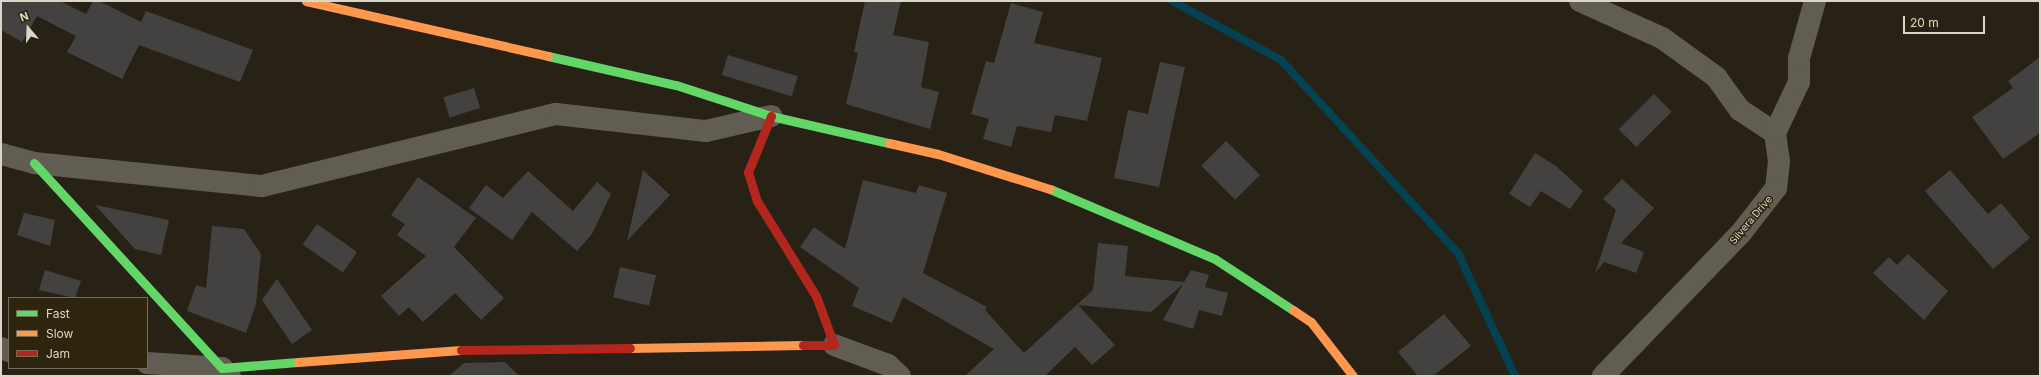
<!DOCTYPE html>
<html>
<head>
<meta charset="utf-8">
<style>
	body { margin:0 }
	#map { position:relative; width:2041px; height:377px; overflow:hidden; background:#272215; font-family:Inter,sans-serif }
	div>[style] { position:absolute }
	.stream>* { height:8px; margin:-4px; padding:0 4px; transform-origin:4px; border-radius:4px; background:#044151 }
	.building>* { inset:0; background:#444241; transform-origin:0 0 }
	.street>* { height:22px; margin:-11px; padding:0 11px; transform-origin:11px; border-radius:11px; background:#615d53 }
	.fast>* { height:9px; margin:-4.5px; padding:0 4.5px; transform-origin:4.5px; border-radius:4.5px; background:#63d668 }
	.slow>* { height:9px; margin:-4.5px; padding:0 4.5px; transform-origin:4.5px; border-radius:4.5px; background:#ff974d }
	.jam>* { height:9px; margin:-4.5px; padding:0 4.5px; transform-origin:4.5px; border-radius:4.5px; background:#b3261e }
	span { translate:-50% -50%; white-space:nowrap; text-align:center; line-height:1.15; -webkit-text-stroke:3px #2e250e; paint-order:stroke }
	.street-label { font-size:10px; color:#dcd6c8 }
	.frame { position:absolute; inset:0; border:2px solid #dcd6c8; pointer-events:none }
	.legend { position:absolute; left:8px; top:297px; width:140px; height:72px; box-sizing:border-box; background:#2e250e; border:1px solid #746c58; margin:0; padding:5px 7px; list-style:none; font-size:12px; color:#dcd6c8 }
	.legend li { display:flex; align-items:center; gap:8px; height:20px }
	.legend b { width:20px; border:1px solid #746c58 }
	.north { position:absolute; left:8px; top:8px; width:40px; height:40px; -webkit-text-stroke:3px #2e250e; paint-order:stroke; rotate:341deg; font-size:11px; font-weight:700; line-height:16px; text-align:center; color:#dcd6c8 }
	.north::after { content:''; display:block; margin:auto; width:14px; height:18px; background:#dcd6c8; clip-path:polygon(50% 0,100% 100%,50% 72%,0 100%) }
	.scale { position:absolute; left:1903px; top:16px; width:82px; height:18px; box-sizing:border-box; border:2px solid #dcd6c8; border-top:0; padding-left:5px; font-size:12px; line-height:14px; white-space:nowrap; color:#dcd6c8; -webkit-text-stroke:3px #2e250e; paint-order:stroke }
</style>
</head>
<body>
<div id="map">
	<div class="stream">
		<div style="left:1172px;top:1px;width:124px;rotate:28.4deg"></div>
		<div style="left:1281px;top:60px;width:262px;rotate:47.5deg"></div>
		<div style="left:1458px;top:253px;width:136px;rotate:65.1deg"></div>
	</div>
	<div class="building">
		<div style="clip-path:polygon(1px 1px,60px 1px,86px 14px,93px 1px,99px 1px,141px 22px,146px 11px,253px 50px,240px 82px,139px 45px,122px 79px,67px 52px,76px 36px,37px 16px,22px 42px,1px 30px)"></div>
		<div style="clip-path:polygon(865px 1px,901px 1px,893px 35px,929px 42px,921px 87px,939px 92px,930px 129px,846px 104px,858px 53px,854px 52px)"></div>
		<div style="clip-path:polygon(1011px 3px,1043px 12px,1034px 43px,1102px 58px,1087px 121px,1055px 115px,1051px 132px,1017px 126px,1011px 147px,983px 139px,989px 119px,971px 114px,986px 61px,994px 63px)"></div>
		<div style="left:728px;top:55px;width:73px;height:21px;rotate:17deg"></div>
		<div style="clip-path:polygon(2040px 57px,2040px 133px,2003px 159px,1972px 117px,2013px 88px,2008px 81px)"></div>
		<div style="clip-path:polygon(1160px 62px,1185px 67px,1159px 187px,1114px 178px,1128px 110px,1148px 114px)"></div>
		<div style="left:474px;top:88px;width:21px;height:32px;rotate:73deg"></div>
		<div style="left:1654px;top:94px;width:25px;height:50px;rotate:45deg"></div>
		<div style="left:1226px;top:141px;width:48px;height:35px;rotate:45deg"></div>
		<div style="clip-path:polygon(1535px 153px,1556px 166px,1583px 191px,1570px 209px,1541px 191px,1530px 207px,1509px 194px)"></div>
		<div style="clip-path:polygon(643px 170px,670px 195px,627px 241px)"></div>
		<div style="clip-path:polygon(1950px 170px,1988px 214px,2001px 203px,2030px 238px,1993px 269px,1925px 191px)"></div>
		<div style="clip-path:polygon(528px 171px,573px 211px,597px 182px,611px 194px,592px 234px,577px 251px,532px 212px,512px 240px,469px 208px,486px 185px,503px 198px)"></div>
		<div style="clip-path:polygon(418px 177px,476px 218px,454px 247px,504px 298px,481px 320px,455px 293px,423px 322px,409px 307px,399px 316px,381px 296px,426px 256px,397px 235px,405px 224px,391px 215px)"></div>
		<div style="clip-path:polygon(1622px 179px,1654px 208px,1621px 243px,1644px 252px,1636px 273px,1604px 262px,1595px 273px,1616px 210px,1603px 199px)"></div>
		<div style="clip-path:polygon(863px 180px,916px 193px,919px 185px,947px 193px,923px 273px,987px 307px,985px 310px,1024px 353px,1093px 290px,1098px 243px,1128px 246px,1125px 276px,1184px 282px,1191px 270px,1209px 275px,1205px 287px,1228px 293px,1222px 316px,1199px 310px,1193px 329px,1163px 320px,1183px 284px,1151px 312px,1078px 305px,1115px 345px,1092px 365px,1075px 347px,1045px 376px,965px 376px,994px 349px,903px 297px,892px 323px,852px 306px,859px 288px,800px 247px,814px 227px,845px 249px)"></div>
		<div style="clip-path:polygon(95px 205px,169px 220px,161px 255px,135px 249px)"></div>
		<div style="clip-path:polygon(24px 213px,55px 220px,50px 246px,17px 235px)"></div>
		<div style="left:317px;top:224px;width:49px;height:25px;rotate:35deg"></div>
		<div style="clip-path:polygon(212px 226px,244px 229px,261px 254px,256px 304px,246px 333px,187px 311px,196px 285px,206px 288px)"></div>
		<div style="clip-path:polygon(1908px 254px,1948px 291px,1924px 320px,1873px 273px,1889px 257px,1897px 265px)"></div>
		<div style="left:620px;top:267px;width:37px;height:31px;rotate:13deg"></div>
		<div style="clip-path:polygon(45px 270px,81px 281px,75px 298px,39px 290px)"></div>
		<div style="clip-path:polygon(277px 279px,312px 330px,292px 344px,262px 300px)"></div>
		<div style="clip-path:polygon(1444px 314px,1471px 346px,1433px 376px,1418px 376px,1398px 352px)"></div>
		<div style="clip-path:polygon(505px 362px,519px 376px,449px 376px,464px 363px)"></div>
	</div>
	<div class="street">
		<div style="left:1580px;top:1px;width:90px;rotate:24.3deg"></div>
		<div style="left:1662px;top:38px;width:67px;rotate:35.8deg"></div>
		<div style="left:1716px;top:77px;width:41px;rotate:54deg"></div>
		<div style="left:1740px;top:110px;width:42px;rotate:33.3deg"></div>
		<div style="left:1775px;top:133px;width:28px;rotate:82deg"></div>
		<div style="left:1779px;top:161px;width:27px;rotate:96deg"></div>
		<div style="left:1776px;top:188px;width:57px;rotate:127.9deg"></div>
		<div style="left:1741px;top:233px;width:199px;rotate:134deg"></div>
		<div style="left:1775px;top:133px;width:56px;rotate:-64.8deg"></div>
		<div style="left:1799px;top:82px;width:24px;rotate:-90deg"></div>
		<div style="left:1799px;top:58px;width:59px;rotate:-74.3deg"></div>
		<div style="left:1px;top:154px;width:34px;rotate:15deg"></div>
		<div style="left:34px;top:163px;width:229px;rotate:5.8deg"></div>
		<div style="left:262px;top:186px;width:303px;rotate:-13.8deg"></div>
		<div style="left:556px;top:114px;width:151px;rotate:6.5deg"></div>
		<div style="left:706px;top:131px;width:67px;rotate:-13deg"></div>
		<div style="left:834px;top:345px;width:58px;rotate:20.3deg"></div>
		<div style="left:888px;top:365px;width:16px;rotate:43deg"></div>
		<div style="left:1px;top:348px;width:9px;rotate:21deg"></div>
		<div style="left:147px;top:363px;width:75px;rotate:3.8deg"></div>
		<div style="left:222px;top:368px;width:11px;rotate:45deg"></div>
	</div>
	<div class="fast">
		<div style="left:548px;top:56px;width:131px;rotate:12.8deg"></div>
		<div style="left:676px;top:85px;width:100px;rotate:18.1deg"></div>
		<div style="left:771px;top:116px;width:121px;rotate:12.9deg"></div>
		<div style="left:34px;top:163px;width:278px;rotate:47.5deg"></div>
		<div style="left:222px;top:368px;width:76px;rotate:-4.5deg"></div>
		<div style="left:1050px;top:189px;width:179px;rotate:23deg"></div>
		<div style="left:1215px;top:259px;width:93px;rotate:33.2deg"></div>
	</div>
	<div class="slow">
		<div style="left:306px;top:1px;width:248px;rotate:12.8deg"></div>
		<div style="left:889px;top:143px;width:50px;rotate:12.7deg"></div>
		<div style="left:938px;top:154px;width:117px;rotate:17.4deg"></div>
		<div style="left:1293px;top:310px;width:22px;rotate:34deg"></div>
		<div style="left:1311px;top:322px;width:68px;rotate:52.1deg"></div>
		<div style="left:630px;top:348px;width:173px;rotate:-1deg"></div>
		<div style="left:298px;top:362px;width:163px;rotate:-4.2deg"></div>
	</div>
	<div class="jam">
		<div style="left:771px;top:116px;width:61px;rotate:112.3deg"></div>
		<div style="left:748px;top:172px;width:30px;rotate:73deg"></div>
		<div style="left:757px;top:201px;width:112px;rotate:58.2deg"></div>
		<div style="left:816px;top:296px;width:52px;rotate:69.8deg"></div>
		<div style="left:834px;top:345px;width:31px;rotate:180deg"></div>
		<div style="left:461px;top:350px;width:169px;rotate:-0.7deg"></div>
	</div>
	<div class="street-label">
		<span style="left:1751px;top:220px;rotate:-50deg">Silvera Drive</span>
	</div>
	<div class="frame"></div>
	<ul class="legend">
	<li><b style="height:5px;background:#63d668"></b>Fast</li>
	<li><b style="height:5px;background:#ff974d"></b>Slow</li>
	<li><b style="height:5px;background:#b3261e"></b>Jam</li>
	</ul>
	<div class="north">N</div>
	<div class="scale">20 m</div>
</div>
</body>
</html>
